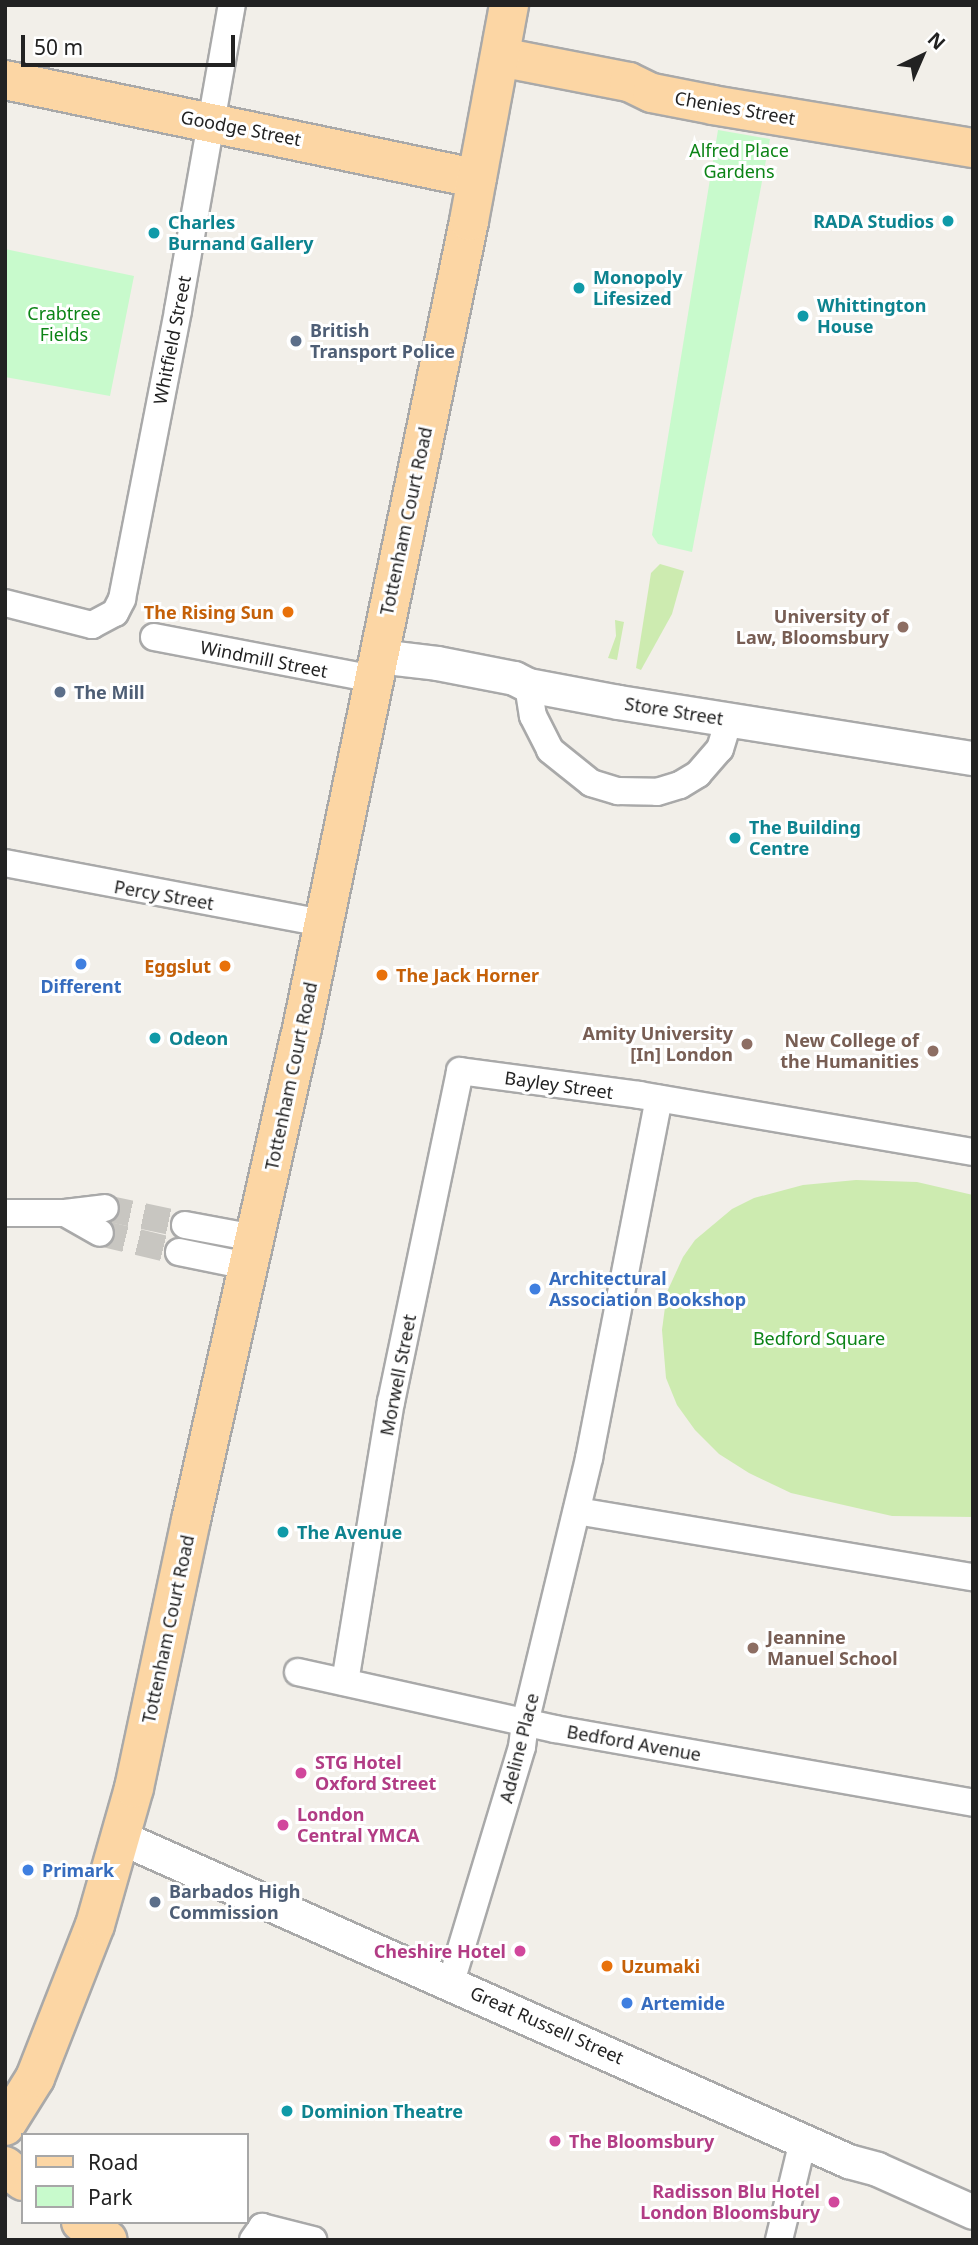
<!DOCTYPE html>
<html>
<head>
<meta charset="utf-8">
<style>
	body { margin:0 }
	#map { position:relative; width:978px; height:2245px; overflow:hidden; background:#f2efe9; font-family:"Noto Sans",sans-serif }
	div>[style] { position:absolute }
	.grass>* { inset:0; background:#cdebb0 }
	.park>* { inset:0; background:#c8facc }
	.minor-tunnel>* { height:26px; margin-top:-13px; transform-origin:0; background:repeating-linear-gradient(90deg,#c8c6c1 0 26px,transparent 0 39px) }
	.roads { filter:drop-shadow(2px 0 #a9a9a9) drop-shadow(-2px 0 #a9a9a9) drop-shadow(0 2px #a9a9a9) drop-shadow(0 -2px #a9a9a9) }
	.minor>* { height:26px; margin:-13px; padding:0 13px; transform-origin:13px; border-radius:13px; background:#fff }
	.tertiary>* { height:33px; margin:-16.5px; padding:0 16.5px; transform-origin:16.5px; border-radius:16.5px; background:#fff }
	.primary>* { height:38px; margin:-19px; padding:0 19px; transform-origin:19px; border-radius:19px; background:#fcd6a4 }
	.dots>* { width:19px; height:19px; translate:-50% -50%; box-sizing:border-box; border:4px solid #fff; border-radius:50% }
	span { translate:-50% -50%; white-space:nowrap; text-align:center; line-height:1.15; -webkit-text-stroke:6px #fff; paint-order:stroke }
	.street-label { font-size:18px; color:#222 }
	.park-label { font-size:18px; color:#0c8416 }
	.culture-label { font-size:18px; color:#0d838f; font-weight:700 }
	.right { translate:-100% -50%; text-align:right }
	.left { translate:0 -50%; text-align:left }
	.service-label { font-size:18px; color:#4e5e75; font-weight:700 }
	.food-label { font-size:18px; color:#c56008; font-weight:700 }
	.education-label { font-size:18px; color:#785e54; font-weight:700 }
	.shop-label { font-size:18px; color:#366cbe; font-weight:700 }
	.hotel-label { font-size:18px; color:#b23c85; font-weight:700 }
	.frame { position:absolute; inset:0; border:7px solid #222; pointer-events:none }
	.legend { position:absolute; left:21px; top:2133px; width:228px; height:91px; box-sizing:border-box; background:#fff; border:2px solid #a7a7a7; margin:0; padding:9px 12px; list-style:none; font-size:21px; color:#222 }
	.legend li { display:flex; align-items:center; gap:14px; height:35px }
	.legend b { width:35px; border:2px solid #a7a7a7 }
	.north { position:absolute; left:887px; top:21px; width:70px; height:70px; -webkit-text-stroke:5px #fff; paint-order:stroke; rotate:44deg; font-size:19px; font-weight:700; line-height:28px; text-align:center; color:#222 }
	.north::after { content:''; display:block; margin:auto; width:24px; height:32px; background:#222; clip-path:polygon(50% 0,100% 100%,50% 72%,0 100%) }
	.scale { position:absolute; left:21px; top:35px; width:214px; height:32px; box-sizing:border-box; border:4px solid #222; border-top:0; padding-left:9px; font-size:21px; line-height:24px; white-space:nowrap; color:#222; -webkit-text-stroke:5px #fff; paint-order:stroke }
</style>
</head>
<body>
<div id="map">
	<div class="grass">
		<div style="clip-path:polygon(660px 564px,684px 571px,672px 614px,641px 670px,636px 668px,651px 573px)"></div>
		<div style="clip-path:polygon(615px 620px,624px 622px,617px 660px,608px 658px,616px 636px)"></div>
		<div style="clip-path:polygon(856px 1180px,917px 1182px,973px 1195px,973px 1517px,892px 1516px,791px 1493px,749px 1473px,719px 1454px,695px 1430px,677px 1405px,666px 1378px,662px 1330px,667px 1292px,683px 1257px,695px 1240px,732px 1209px,754px 1198px,803px 1185px)"></div>
	</div>
	<div class="park">
		<div style="clip-path:polygon(718px 130px,770px 139px,692px 552px,658px 544px,652px 535px)"></div>
		<div style="clip-path:polygon(5px 249px,134px 276px,110px 396px,5px 377px)"></div>
	</div>
	<div class="minor-tunnel">
		<div style="left:105px;top:1208px;width:82px;rotate:12deg"></div>
		<div style="left:100px;top:1233px;width:81px;rotate:13.5deg"></div>
	</div>
	<div class="roads">
		<div class="minor">
			<div style="left:5px;top:603px;width:90px;rotate:14.2deg"></div>
			<div style="left:92px;top:625px;width:26px;rotate:-28deg"></div>
			<div style="left:115px;top:613px;width:16px;rotate:-63deg"></div>
			<div style="left:122px;top:599px;width:294px;rotate:-79deg"></div>
			<div style="left:178px;top:310px;width:310px;rotate:-80deg"></div>
			<div style="left:154px;top:637px;width:224px;rotate:10.8deg"></div>
			<div style="left:528px;top:685px;width:31px;rotate:81deg"></div>
			<div style="left:533px;top:716px;width:38px;rotate:63deg"></div>
			<div style="left:550px;top:750px;width:53px;rotate:38.8deg"></div>
			<div style="left:591px;top:783px;width:28px;rotate:17deg"></div>
			<div style="left:618px;top:791px;width:39px;rotate:1deg"></div>
			<div style="left:657px;top:792px;width:24px;rotate:-17deg"></div>
			<div style="left:680px;top:785px;width:21px;rotate:-31deg"></div>
			<div style="left:698px;top:774px;width:33px;rotate:-49deg"></div>
			<div style="left:720px;top:749px;width:30px;rotate:-73deg"></div>
			<div style="left:5px;top:863px;width:325px;rotate:10.7deg"></div>
			<div style="left:5px;top:1213px;width:60px"></div>
			<div style="left:65px;top:1213px;width:40px;rotate:-7.1deg"></div>
			<div style="left:65px;top:1213px;width:40px;rotate:29.7deg"></div>
			<div style="left:185px;top:1225px;width:71px;rotate:10.5deg"></div>
			<div style="left:179px;top:1252px;width:70px;rotate:11.5deg"></div>
			<div style="left:577px;top:1511px;width:401px;rotate:9.5deg"></div>
			<div style="left:298px;top:1672px;width:263px;rotate:12.5deg"></div>
			<div style="left:555px;top:1729px;width:424px;rotate:10deg"></div>
			<div style="left:345px;top:1682px;width:284px;rotate:-80.7deg"></div>
			<div style="left:391px;top:1402px;width:338px;rotate:-78.2deg"></div>
			<div style="left:460px;top:1071px;width:181px;rotate:7.6deg"></div>
			<div style="left:639px;top:1095px;width:339px;rotate:9.7deg"></div>
			<div style="left:451px;top:1982px;width:245px;rotate:-73.2deg"></div>
			<div style="left:522px;top:1747px;width:24px;rotate:-83deg"></div>
			<div style="left:525px;top:1723px;width:273px;rotate:-76.4deg"></div>
			<div style="left:589px;top:1458px;width:366px;rotate:-79deg"></div>
			<div style="left:253px;top:2240px;width:16px;rotate:-55deg"></div>
			<div style="left:262px;top:2227px;width:53px;rotate:14.3deg"></div>
			<div style="left:779px;top:2240px;width:102px;rotate:-76.4deg"></div>
		</div>
		<div class="tertiary">
			<div style="left:378px;top:656px;width:59px;rotate:6.8deg"></div>
			<div style="left:437px;top:663px;width:78px;rotate:11deg"></div>
			<div style="left:514px;top:678px;width:16px;rotate:27deg"></div>
			<div style="left:528px;top:685px;width:92px;rotate:10.7deg"></div>
			<div style="left:618px;top:702px;width:359px;rotate:9deg"></div>
			<div style="left:122px;top:1838px;width:795px;rotate:23.98deg"></div>
			<div style="left:848px;top:2161px;width:30px;rotate:15deg"></div>
			<div style="left:877px;top:2169px;width:105px;rotate:24.1deg"></div>
		</div>
		<div class="primary">
			<div style="left:500px;top:57px;width:131px;rotate:11deg"></div>
			<div style="left:629px;top:82px;width:25px;rotate:26deg"></div>
			<div style="left:652px;top:93px;width:62px;rotate:11.1deg"></div>
			<div style="left:713px;top:105px;width:264px;rotate:9.4deg"></div>
			<div style="left:5px;top:80px;width:482px;rotate:11.8deg"></div>
			<div style="left:5px;top:2126px;width:57px;rotate:-58deg"></div>
			<div style="left:35px;top:2078px;width:164px;rotate:-68.6deg"></div>
			<div style="left:95px;top:1925px;width:142px;rotate:-74.1deg"></div>
			<div style="left:134px;top:1788px;width:274px;rotate:-78deg"></div>
			<div style="left:191px;top:1520px;width:494px;rotate:-77.3deg"></div>
			<div style="left:300px;top:1038px;width:834px;rotate:-78.31deg"></div>
			<div style="left:469px;top:221px;width:220px;rotate:-79.5deg"></div>
			<div style="left:5px;top:2166px;width:23px;rotate:40deg"></div>
			<div style="left:81px;top:2222px;width:32px;rotate:34deg"></div>
		</div>
	</div>
	<div class="dots">
		<div style="left:948px;top:221px;background:#0f9aa8"></div>
		<div style="left:154px;top:233px;background:#0f9aa8"></div>
		<div style="left:579px;top:288px;background:#0f9aa8"></div>
		<div style="left:803px;top:316px;background:#0f9aa8"></div>
		<div style="left:296px;top:341px;background:#5c6f8a"></div>
		<div style="left:288px;top:612px;background:#e8710a"></div>
		<div style="left:903px;top:627px;background:#8d6e63"></div>
		<div style="left:60px;top:692px;background:#5c6f8a"></div>
		<div style="left:735px;top:838px;background:#0f9aa8"></div>
		<div style="left:81px;top:964px;background:#3f7fe0"></div>
		<div style="left:225px;top:966px;background:#e8710a"></div>
		<div style="left:382px;top:975px;background:#e8710a"></div>
		<div style="left:155px;top:1038px;background:#0f9aa8"></div>
		<div style="left:747px;top:1044px;background:#8d6e63"></div>
		<div style="left:933px;top:1051px;background:#8d6e63"></div>
		<div style="left:535px;top:1289px;background:#3f7fe0"></div>
		<div style="left:283px;top:1532px;background:#0f9aa8"></div>
		<div style="left:753px;top:1648px;background:#8d6e63"></div>
		<div style="left:301px;top:1773px;background:#d1479c"></div>
		<div style="left:283px;top:1825px;background:#d1479c"></div>
		<div style="left:28px;top:1870px;background:#3f7fe0"></div>
		<div style="left:155px;top:1902px;background:#5c6f8a"></div>
		<div style="left:520px;top:1951px;background:#d1479c"></div>
		<div style="left:607px;top:1966px;background:#e8710a"></div>
		<div style="left:627px;top:2003px;background:#3f7fe0"></div>
		<div style="left:287px;top:2111px;background:#0f9aa8"></div>
		<div style="left:555px;top:2141px;background:#d1479c"></div>
		<div style="left:834px;top:2202px;background:#d1479c"></div>
	</div>
	<div class="street-label">
		<span style="left:735px;top:108px;rotate:10deg">Chenies Street</span>
		<span style="left:241px;top:128px;rotate:11deg">Goodge Street</span>
		<span style="left:172px;top:340px;rotate:-79deg">Whitfield Street</span>
		<span style="left:406px;top:521px;rotate:-78deg">Tottenham Court Road</span>
		<span style="left:264px;top:659px;rotate:11deg">Windmill Street</span>
		<span style="left:674px;top:711px;rotate:9deg">Store Street</span>
		<span style="left:164px;top:895px;rotate:10deg">Percy Street</span>
		<span style="left:291px;top:1076px;rotate:-78deg">Tottenham Court Road</span>
		<span style="left:559px;top:1085px;rotate:8deg">Bayley Street</span>
		<span style="left:398px;top:1375px;rotate:-79deg">Morwell Street</span>
		<span style="left:168px;top:1629px;rotate:-78deg">Tottenham Court Road</span>
		<span style="left:634px;top:1743px;rotate:10deg">Bedford Avenue</span>
		<span style="left:519px;top:1748px;rotate:-76deg">Adeline Place</span>
		<span style="left:547px;top:2025px;rotate:24deg">Great Russell Street</span>
	</div>
	<div class="park-label">
		<span style="left:739px;top:161px">Alfred Place<br>Gardens</span>
		<span style="left:64px;top:324px">Crabtree<br>Fields</span>
		<span style="left:819px;top:1338px">Bedford Square</span>
	</div>
	<div class="culture-label">
		<span class="right" style="left:934px;top:221px">RADA Studios</span>
		<span class="left" style="left:168px;top:233px">Charles<br>Burnand Gallery</span>
		<span class="left" style="left:593px;top:288px">Monopoly<br>Lifesized</span>
		<span class="left" style="left:817px;top:316px">Whittington<br>House</span>
		<span class="left" style="left:749px;top:838px">The Building<br>Centre</span>
		<span class="left" style="left:169px;top:1038px">Odeon</span>
		<span class="left" style="left:297px;top:1532px">The Avenue</span>
		<span class="left" style="left:301px;top:2111px">Dominion Theatre</span>
	</div>
	<div class="service-label">
		<span class="left" style="left:310px;top:341px">British<br>Transport Police</span>
		<span class="left" style="left:74px;top:692px">The Mill</span>
		<span class="left" style="left:169px;top:1902px">Barbados High<br>Commission</span>
	</div>
	<div class="food-label">
		<span class="right" style="left:274px;top:612px">The Rising Sun</span>
		<span class="right" style="left:211px;top:966px">Eggslut</span>
		<span class="left" style="left:396px;top:975px">The Jack Horner</span>
		<span class="left" style="left:621px;top:1966px">Uzumaki</span>
	</div>
	<div class="education-label">
		<span class="right" style="left:889px;top:627px">University of<br>Law, Bloomsbury</span>
		<span class="right" style="left:733px;top:1044px">Amity University<br>[In] London</span>
		<span class="right" style="left:919px;top:1051px">New College of<br>the Humanities</span>
		<span class="left" style="left:767px;top:1648px">Jeannine<br>Manuel School</span>
	</div>
	<div class="shop-label">
		<span style="left:81px;top:986px">Different</span>
		<span class="left" style="left:549px;top:1289px">Architectural<br>Association Bookshop</span>
		<span class="left" style="left:42px;top:1870px">Primark</span>
		<span class="left" style="left:641px;top:2003px">Artemide</span>
	</div>
	<div class="hotel-label">
		<span class="left" style="left:315px;top:1773px">STG Hotel<br>Oxford Street</span>
		<span class="left" style="left:297px;top:1825px">London<br>Central YMCA</span>
		<span class="right" style="left:506px;top:1951px">Cheshire Hotel</span>
		<span class="left" style="left:569px;top:2141px">The Bloomsbury</span>
		<span class="right" style="left:820px;top:2202px">Radisson Blu Hotel<br>London Bloomsbury</span>
	</div>
	<div class="frame"></div>
	<ul class="legend">
	<li><b style="height:9px;background:#fcd6a4"></b>Road</li>
	<li><b style="height:19px;background:#c8facc"></b>Park</li>
	</ul>
	<div class="north">N</div>
	<div class="scale">50 m</div>
</div>
</body>
</html>
